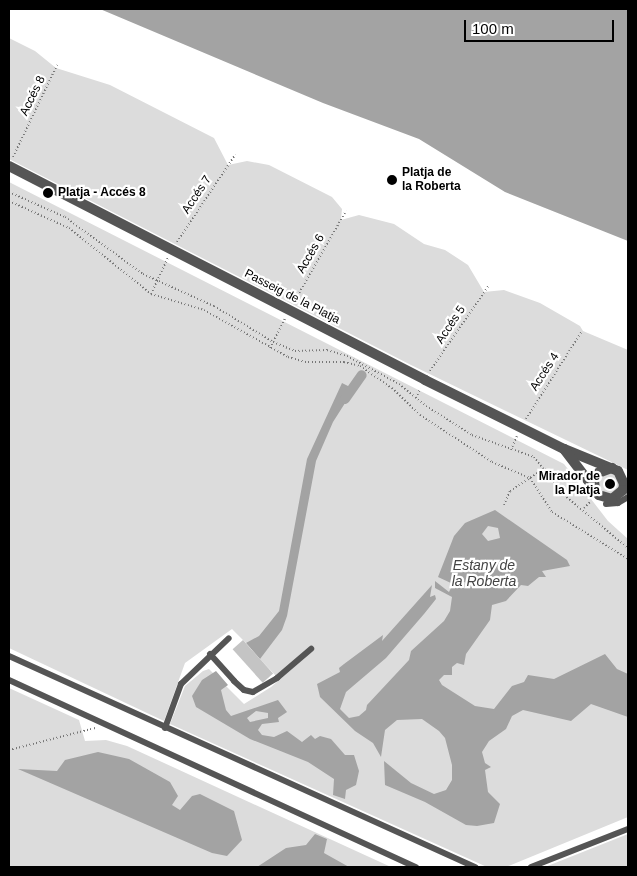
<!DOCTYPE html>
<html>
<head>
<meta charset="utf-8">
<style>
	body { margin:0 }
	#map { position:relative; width:637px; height:876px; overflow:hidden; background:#fff; font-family:Helvetica,sans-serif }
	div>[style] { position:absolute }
	.green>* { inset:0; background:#dcdcdc }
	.water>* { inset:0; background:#a3a3a3 }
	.canal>* { height:10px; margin:-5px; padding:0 5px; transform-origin:5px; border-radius:5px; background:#a3a3a3 }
	.building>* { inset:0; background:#c4c4c4; transform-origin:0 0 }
	.path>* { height:2px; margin-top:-1px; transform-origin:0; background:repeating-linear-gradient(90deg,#777 0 1px,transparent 0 3.5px) }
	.service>* { height:6px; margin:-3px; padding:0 3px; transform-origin:3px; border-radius:3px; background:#555 }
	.minor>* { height:10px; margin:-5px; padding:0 5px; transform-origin:5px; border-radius:5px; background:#555 }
	.dots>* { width:14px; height:14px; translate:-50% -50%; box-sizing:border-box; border:2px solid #fff; border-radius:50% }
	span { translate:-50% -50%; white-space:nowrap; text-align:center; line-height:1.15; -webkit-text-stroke:4.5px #fff; paint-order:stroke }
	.street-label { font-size:12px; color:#000 }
	.poi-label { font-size:12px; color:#000; font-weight:700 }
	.left { translate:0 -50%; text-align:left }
	.right { translate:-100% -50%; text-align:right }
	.water-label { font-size:14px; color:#444; font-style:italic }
	.frame { position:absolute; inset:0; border:10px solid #000; pointer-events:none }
	.scale { position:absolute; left:464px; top:20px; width:150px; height:22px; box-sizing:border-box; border:2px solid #000; border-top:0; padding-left:6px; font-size:15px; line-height:18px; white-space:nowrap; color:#000; -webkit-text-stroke:4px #fff; paint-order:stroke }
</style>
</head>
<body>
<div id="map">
	<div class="green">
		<div style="clip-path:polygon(9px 38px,35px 51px,56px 68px,110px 85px,214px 138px,228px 165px,247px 161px,269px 165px,332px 197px,342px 209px,341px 220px,359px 215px,394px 224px,424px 244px,445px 250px,468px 265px,484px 292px,504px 290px,540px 303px,580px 326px,583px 331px,628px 350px,628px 470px,411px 365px,9px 159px)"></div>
		<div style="clip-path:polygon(9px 182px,564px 464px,608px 521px,628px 539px,628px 817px,506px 867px,487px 867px,170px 724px,185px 686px,203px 671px,209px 669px,244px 704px,271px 687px,306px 657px,276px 676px,260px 659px,259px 647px,246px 643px,232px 629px,185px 663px,164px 721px,9px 648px)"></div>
		<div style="clip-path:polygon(612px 472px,621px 482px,615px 494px,602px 494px,597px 481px,599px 476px)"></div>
		<div style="clip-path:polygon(9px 688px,79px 720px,85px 741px,106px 740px,127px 746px,391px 867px,9px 867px)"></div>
		<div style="clip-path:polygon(628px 834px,628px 867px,545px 867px)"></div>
	</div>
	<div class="water">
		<div style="clip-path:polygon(100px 9px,628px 9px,628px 241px,505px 192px,419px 139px,323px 103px)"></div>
		<div style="clip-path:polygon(342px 383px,354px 389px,333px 422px,316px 461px,287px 616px,282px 630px,260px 659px,246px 643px,259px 636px,279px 611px,307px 459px)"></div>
		<div style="clip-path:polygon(evenodd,495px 510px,567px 560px,570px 566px,542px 571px,546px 577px,539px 577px,528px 586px,521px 585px,506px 601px,492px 605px,490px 620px,466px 654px,464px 665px,457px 663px,452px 667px,452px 675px,444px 675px,439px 680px,442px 685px,475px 706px,494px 709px,512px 686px,524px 682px,528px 675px,554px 679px,605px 654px,617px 669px,628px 674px,628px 717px,591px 704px,571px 721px,523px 710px,512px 716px,506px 729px,489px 741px,482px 752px,485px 763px,491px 767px,485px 770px,488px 792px,500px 804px,494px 823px,477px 826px,466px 825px,425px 802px,385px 785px,384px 761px,411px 783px,434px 794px,446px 790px,452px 780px,452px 765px,445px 738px,439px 731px,422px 719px,397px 720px,385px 730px,381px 757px,373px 743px,355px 731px,320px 697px,317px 684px,340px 672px,339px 668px,344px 664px,383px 635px,382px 641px,432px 585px,430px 597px,435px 595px,436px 599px,424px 614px,386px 658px,346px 692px,340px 709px,349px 718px,359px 716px,366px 710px,367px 705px,409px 660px,411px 651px,444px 621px,450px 611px,452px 597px,435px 588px,435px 581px,449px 592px,453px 584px,438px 577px,454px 536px,465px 523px,495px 510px,488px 526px,498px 528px,500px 538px,488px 541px,482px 534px,488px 526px)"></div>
		<div style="clip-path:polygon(evenodd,216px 671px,228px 685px,221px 690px,226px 710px,231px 716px,278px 700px,287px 712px,278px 718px,279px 722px,262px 724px,258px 730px,262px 735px,274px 737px,287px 731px,302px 742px,311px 735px,315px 739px,320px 736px,331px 739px,345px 755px,354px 755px,359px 771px,356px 785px,346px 790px,345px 799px,333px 795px,334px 779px,308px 762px,250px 739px,196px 707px,192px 696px,202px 680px,216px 671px,256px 711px,268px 713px,268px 718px,250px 722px,247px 718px,256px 711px)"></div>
		<div style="clip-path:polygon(98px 752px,129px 759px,170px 782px,178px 796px,172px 805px,180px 810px,192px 796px,200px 794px,234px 811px,242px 840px,227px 856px,212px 853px,18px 769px,57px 771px,65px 760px)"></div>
		<div style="clip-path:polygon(315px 834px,327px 839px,324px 853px,349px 867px,257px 867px,286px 848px,306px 845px)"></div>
	</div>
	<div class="canal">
		<div style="left:345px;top:399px;width:29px;rotate:-55deg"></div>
	</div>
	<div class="building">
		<div style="left:243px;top:640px;width:45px;height:14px;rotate:48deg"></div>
	</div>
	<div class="path">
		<div style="left:13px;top:157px;width:102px;rotate:-64.4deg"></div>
		<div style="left:9px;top:192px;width:61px;rotate:24.1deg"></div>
		<div style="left:65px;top:217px;width:97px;rotate:36.2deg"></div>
		<div style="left:143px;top:274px;width:78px;rotate:24.3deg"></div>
		<div style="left:214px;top:306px;width:69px;rotate:31.4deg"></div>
		<div style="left:273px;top:342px;width:24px;rotate:22deg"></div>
		<div style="left:295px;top:351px;width:32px;rotate:-2deg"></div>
		<div style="left:327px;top:350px;width:21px;rotate:17deg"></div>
		<div style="left:347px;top:356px;width:59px;rotate:28.3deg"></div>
		<div style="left:399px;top:384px;width:35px;rotate:39deg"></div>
		<div style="left:426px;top:406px;width:54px;rotate:32.2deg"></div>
		<div style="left:472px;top:435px;width:66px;rotate:19.5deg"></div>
		<div style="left:534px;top:457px;width:48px;rotate:51.7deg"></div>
		<div style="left:564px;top:495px;width:83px;rotate:39.6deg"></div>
		<div style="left:9px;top:201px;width:66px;rotate:24.2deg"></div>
		<div style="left:69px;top:228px;width:105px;rotate:38.8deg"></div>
		<div style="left:151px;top:294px;width:55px;rotate:16.8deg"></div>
		<div style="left:204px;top:310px;width:96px;rotate:29.2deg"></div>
		<div style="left:288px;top:357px;width:18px;rotate:16deg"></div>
		<div style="left:305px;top:362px;width:39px"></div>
		<div style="left:344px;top:362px;width:16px;rotate:14deg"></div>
		<div style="left:360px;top:366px;width:39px;rotate:35deg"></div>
		<div style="left:392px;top:388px;width:39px;rotate:44deg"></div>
		<div style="left:420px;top:415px;width:86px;rotate:33.1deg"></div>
		<div style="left:492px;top:462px;width:41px;rotate:22.8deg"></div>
		<div style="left:530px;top:478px;width:40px;rotate:57.1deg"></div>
		<div style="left:552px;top:512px;width:89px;rotate:31.7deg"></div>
		<div style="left:177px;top:242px;width:105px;rotate:-56.3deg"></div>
		<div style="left:151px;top:294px;width:40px;rotate:-65deg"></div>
		<div style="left:294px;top:302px;width:105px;rotate:-60.3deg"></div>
		<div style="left:270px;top:348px;width:33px;rotate:-63deg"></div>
		<div style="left:430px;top:371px;width:104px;rotate:-55.5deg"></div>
		<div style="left:416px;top:398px;width:10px;rotate:-66deg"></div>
		<div style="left:526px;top:419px;width:104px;rotate:-57.5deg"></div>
		<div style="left:511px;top:450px;width:15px;rotate:-67deg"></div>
		<div style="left:504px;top:505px;width:15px;rotate:-67deg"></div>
		<div style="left:510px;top:491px;width:42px;rotate:-33.3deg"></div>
		<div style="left:584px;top:508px;width:10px;rotate:-45deg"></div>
		<div style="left:9px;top:750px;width:89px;rotate:-14.3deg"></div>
	</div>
	<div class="service">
		<div style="left:606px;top:504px;width:12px;rotate:-5deg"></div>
		<div style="left:618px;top:503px;width:12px;rotate:-31deg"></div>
		<div style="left:210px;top:654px;width:36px;rotate:48deg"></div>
		<div style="left:234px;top:681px;width:13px;rotate:42deg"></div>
		<div style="left:244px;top:690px;width:9px;rotate:13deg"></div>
		<div style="left:253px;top:692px;width:28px;rotate:-30deg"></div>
		<div style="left:277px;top:678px;width:45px;rotate:-40.5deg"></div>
		<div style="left:9px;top:656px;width:512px;rotate:24.36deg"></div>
		<div style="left:9px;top:680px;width:448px;rotate:24.7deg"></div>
		<div style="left:165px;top:728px;width:47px;rotate:-70deg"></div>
		<div style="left:181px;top:684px;width:66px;rotate:-43.8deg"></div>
		<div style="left:531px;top:867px;width:104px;rotate:-21.4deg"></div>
	</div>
	<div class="minor">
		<div style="left:9px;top:166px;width:468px;rotate:27.2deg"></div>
		<div style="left:425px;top:380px;width:155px;rotate:26.4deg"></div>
		<div style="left:564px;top:449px;width:58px;rotate:22.2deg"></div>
		<div style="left:618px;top:471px;width:14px;rotate:65deg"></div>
		<div style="left:624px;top:484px;width:6px;rotate:99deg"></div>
		<div style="left:623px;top:490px;width:14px;rotate:141deg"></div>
		<div style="left:612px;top:499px;width:14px;rotate:-163deg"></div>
		<div style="left:599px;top:495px;width:58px;rotate:-127.3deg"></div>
		<div style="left:595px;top:490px;width:10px;rotate:-96deg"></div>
		<div style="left:594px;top:480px;width:8px;rotate:-60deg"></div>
		<div style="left:598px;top:473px;width:15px;rotate:-20deg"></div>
	</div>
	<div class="dots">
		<div style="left:392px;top:180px;background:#000"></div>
		<div style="left:48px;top:193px;background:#000"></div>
		<div style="left:610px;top:484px;background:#000"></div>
	</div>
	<div class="street-label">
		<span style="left:33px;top:96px;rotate:-64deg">Accés 8</span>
		<span style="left:197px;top:195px;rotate:-56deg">Accés 7</span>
		<span style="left:311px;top:254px;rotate:-60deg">Accés 6</span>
		<span style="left:292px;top:297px;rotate:27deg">Passeig de la Platja</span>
		<span style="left:451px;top:325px;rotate:-56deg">Accés 5</span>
		<span style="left:545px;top:372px;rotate:-57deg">Accés 4</span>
	</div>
	<div class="poi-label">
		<span class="left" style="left:402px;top:180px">Platja de<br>la Roberta</span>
		<span class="left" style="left:58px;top:193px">Platja - Accés 8</span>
		<span class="right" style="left:600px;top:484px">Mirador de<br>la Platja</span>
	</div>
	<div class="water-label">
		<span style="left:484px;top:573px">Estany de<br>la Roberta</span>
	</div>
	<div class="frame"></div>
	<div class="scale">100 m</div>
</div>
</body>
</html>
